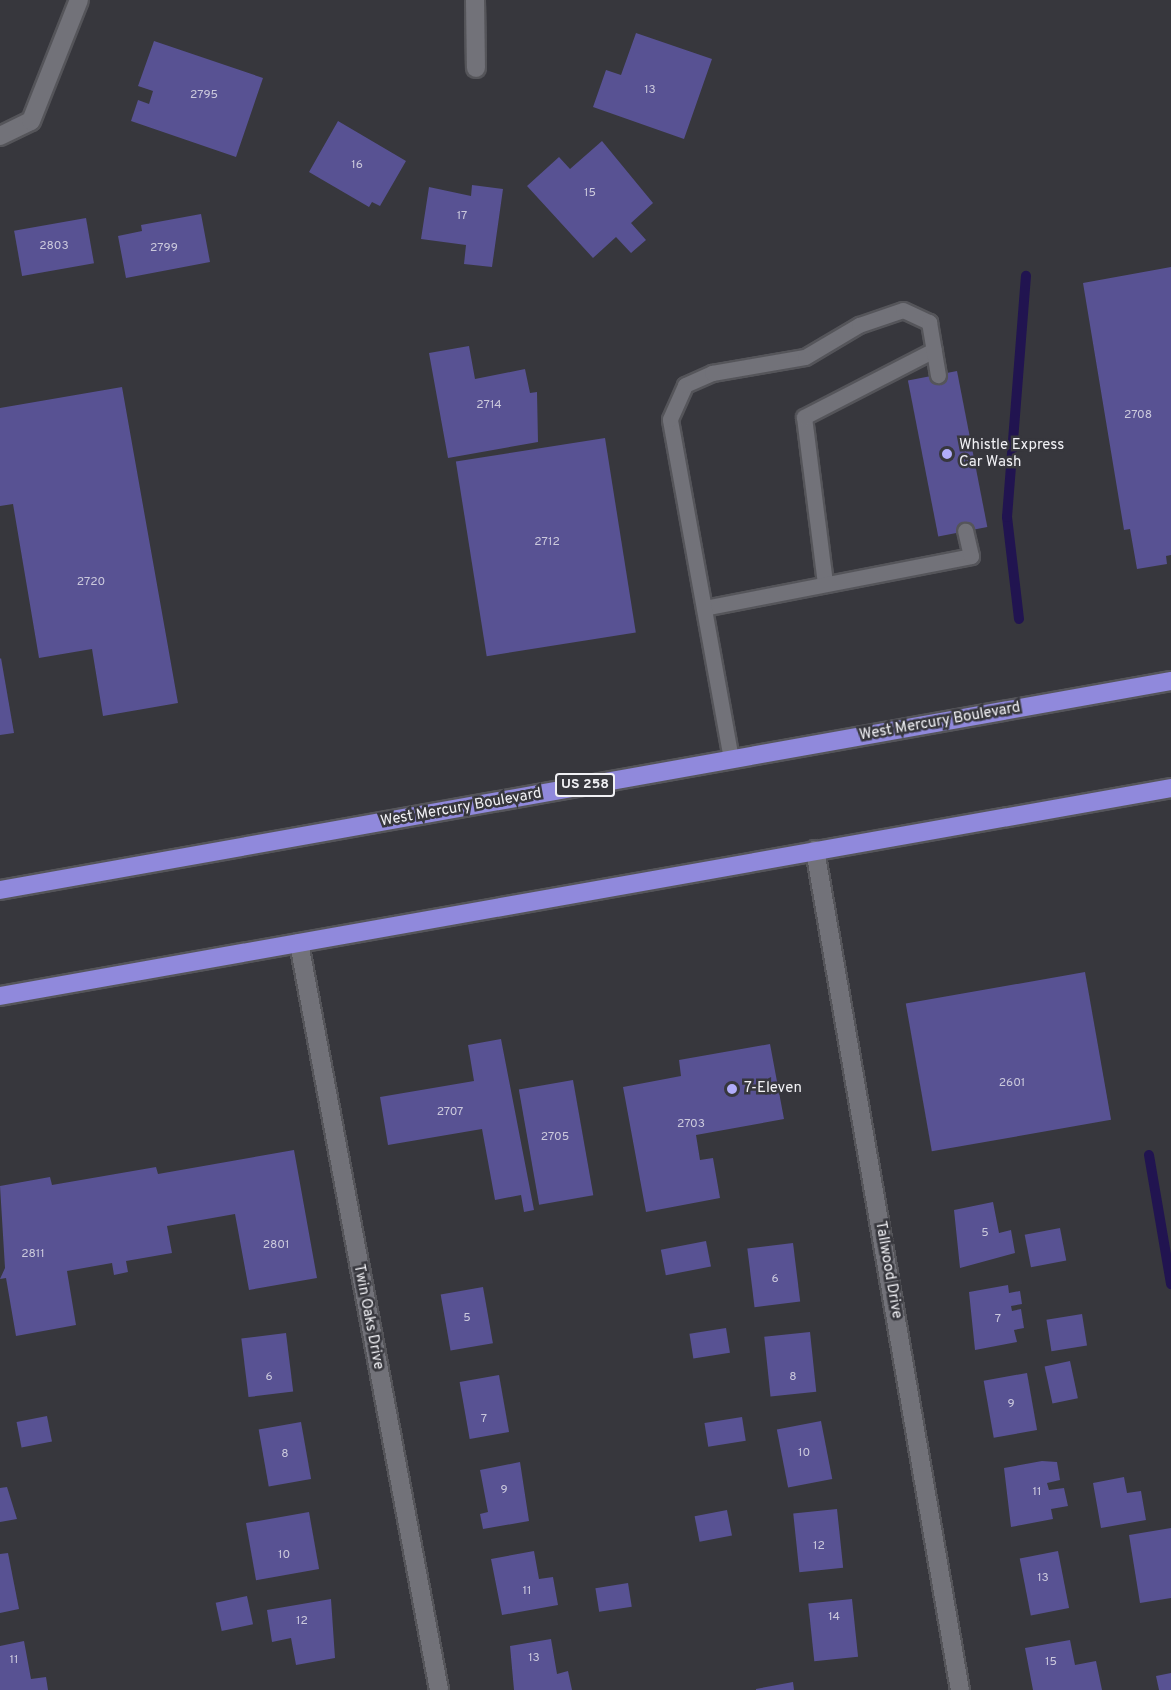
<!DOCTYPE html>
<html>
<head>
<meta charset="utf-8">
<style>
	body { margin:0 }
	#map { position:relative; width:1171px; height:1690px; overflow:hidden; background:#37373d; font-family:Overpass,sans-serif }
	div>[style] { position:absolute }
	.stream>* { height:10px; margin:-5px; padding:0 5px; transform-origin:5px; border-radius:5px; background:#211450 }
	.building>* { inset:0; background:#585293; transform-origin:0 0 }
	.roads { filter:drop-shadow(2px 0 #55555a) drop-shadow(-2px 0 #55555a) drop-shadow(0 2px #55555a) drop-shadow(0 -2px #55555a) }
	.service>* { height:15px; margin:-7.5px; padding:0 7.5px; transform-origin:7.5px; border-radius:7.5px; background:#727279 }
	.minor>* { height:18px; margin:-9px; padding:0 9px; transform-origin:9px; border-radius:9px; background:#727279 }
	.trunk>* { height:18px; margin:-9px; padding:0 9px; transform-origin:9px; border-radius:9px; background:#9089dc }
	.dots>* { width:16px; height:16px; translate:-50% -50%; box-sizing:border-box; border:3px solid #37373d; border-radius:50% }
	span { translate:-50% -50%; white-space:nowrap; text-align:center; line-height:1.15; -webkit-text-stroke:5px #37373d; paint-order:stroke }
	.number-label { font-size:12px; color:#cbc9dc }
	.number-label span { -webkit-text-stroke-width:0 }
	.shield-label span { padding:2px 4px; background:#37373d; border:2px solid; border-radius:4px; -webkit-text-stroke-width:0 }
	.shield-label { font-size:14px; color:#f1f1f5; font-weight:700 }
	.poi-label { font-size:15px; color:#f1f1f5 }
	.left { translate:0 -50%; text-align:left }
	.street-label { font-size:15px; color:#f1f1f5 }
</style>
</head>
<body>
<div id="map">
	<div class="stream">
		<div style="left:1019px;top:619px;width:103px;rotate:-96.7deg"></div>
		<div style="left:1007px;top:517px;width:242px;rotate:-85.5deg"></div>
		<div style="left:1149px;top:1155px;width:131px;rotate:80.3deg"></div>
	</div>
	<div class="building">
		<div style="clip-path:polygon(636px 33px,712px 59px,684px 139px,593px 107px,606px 70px,621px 75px)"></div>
		<div style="clip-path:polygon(154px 41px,263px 78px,236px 157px,131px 121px,138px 100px,149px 104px,153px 91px,138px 86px)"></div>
		<div style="clip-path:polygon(338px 121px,406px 161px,380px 206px,372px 202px,369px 207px,309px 172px)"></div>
		<div style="clip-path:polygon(602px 141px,653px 203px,631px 223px,646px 240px,631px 253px,616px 237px,593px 258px,527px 186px,559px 157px,570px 169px)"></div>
		<div style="clip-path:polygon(472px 185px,503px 189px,492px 267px,464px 264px,466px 245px,421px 239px,429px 187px,471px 196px)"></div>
		<div style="clip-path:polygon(201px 214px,210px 262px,126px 278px,118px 236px,142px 231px,141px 225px)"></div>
		<div style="left:86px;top:218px;width:46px;height:73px;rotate:80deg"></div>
		<div style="clip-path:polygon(1171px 267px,1171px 555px,1166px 556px,1167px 564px,1137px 569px,1130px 529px,1124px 530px,1083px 283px)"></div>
		<div style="clip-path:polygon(469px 346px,475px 379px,525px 369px,530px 393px,537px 392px,538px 442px,448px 458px,429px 353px)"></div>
		<div style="left:957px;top:371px;width:159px;height:50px;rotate:79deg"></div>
		<div style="clip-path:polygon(122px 387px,178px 703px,103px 716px,92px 649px,39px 658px,13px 504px,0 506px,0 408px)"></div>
		<div style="left:605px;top:438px;width:197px;height:151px;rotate:81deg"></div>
		<div style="clip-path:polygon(1px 658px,14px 733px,0 735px,0 659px)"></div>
		<div style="left:1085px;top:972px;width:150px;height:182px;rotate:80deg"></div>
		<div style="clip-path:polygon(501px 1039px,534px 1210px,524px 1212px,521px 1195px,495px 1200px,482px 1129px,388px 1145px,380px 1097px,474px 1081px,468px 1045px)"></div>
		<div style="clip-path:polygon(770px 1044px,784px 1119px,696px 1135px,700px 1160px,713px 1158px,720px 1198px,646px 1212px,623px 1087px,681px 1076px,679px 1060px)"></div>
		<div style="left:573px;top:1080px;width:117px;height:55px;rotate:80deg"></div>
		<div style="clip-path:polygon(294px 1150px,317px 1278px,249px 1290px,235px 1214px,167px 1226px,172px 1253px,126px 1261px,128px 1272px,114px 1275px,112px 1263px,67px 1271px,76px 1325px,16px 1336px,6px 1278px,0 1279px,5px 1268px,0 1186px,50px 1177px,52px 1185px,156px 1167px,158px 1174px)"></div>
		<div style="clip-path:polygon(993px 1202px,999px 1233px,1011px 1230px,1015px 1253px,960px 1268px,954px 1210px)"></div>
		<div style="left:1060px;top:1228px;width:33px;height:36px;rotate:79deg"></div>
		<div style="left:706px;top:1241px;width:26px;height:46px;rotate:79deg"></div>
		<div style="left:793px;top:1243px;width:59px;height:46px;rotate:83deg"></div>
		<div style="clip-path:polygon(1008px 1285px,1009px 1293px,1020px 1291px,1022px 1304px,1011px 1306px,1012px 1311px,1021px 1309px,1024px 1328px,1014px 1330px,1017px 1342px,975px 1350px,969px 1292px)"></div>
		<div style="left:483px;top:1287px;width:57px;height:43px;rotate:80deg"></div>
		<div style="left:1082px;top:1314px;width:32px;height:36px;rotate:81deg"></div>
		<div style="left:726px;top:1328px;width:25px;height:37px;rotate:81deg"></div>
		<div style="left:810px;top:1332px;width:60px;height:46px;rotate:84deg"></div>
		<div style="left:286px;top:1333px;width:59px;height:45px;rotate:83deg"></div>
		<div style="left:1070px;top:1361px;width:38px;height:26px;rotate:78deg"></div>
		<div style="left:1027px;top:1373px;width:58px;height:44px;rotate:80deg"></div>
		<div style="left:499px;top:1375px;width:58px;height:40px;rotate:80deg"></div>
		<div style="left:47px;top:1416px;width:26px;height:31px;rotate:79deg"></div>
		<div style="left:742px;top:1417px;width:24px;height:38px;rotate:81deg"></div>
		<div style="left:821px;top:1421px;width:59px;height:45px;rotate:79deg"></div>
		<div style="left:301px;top:1422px;width:58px;height:43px;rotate:80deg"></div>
		<div style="clip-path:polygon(1042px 1461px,1057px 1462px,1060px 1480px,1047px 1483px,1049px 1490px,1064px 1488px,1068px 1506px,1051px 1509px,1053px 1519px,1011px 1527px,1004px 1468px)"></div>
		<div style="clip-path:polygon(520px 1462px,529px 1521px,483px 1529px,480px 1514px,488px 1512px,480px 1470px)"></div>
		<div style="clip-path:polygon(1124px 1477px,1127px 1493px,1141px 1491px,1146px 1520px,1101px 1528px,1093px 1483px)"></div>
		<div style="clip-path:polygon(7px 1487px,17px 1519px,0 1522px,0 1488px)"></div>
		<div style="left:837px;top:1509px;width:59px;height:44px;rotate:84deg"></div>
		<div style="left:727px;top:1510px;width:26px;height:33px;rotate:79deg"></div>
		<div style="left:309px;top:1512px;width:58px;height:64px;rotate:80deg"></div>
		<div style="clip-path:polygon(1171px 1528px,1171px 1598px,1140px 1603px,1129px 1535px)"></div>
		<div style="clip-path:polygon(534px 1551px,539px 1579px,553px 1577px,558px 1605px,502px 1615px,491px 1559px)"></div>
		<div style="left:1058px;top:1551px;width:58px;height:39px;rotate:79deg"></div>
		<div style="clip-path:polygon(8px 1553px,19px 1609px,0 1613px,0 1554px)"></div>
		<div style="left:628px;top:1583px;width:24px;height:33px;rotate:81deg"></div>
		<div style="left:247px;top:1596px;width:29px;height:32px;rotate:78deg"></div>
		<div style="clip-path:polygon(331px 1599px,335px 1658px,296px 1665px,291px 1638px,272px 1642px,267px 1610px)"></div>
		<div style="left:852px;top:1599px;width:58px;height:44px;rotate:84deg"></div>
		<div style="clip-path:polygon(551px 1639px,557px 1674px,568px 1671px,572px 1690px,514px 1690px,510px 1646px)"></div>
		<div style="clip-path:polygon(1070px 1640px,1075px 1665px,1096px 1661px,1102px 1690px,1033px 1690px,1025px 1648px)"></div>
		<div style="clip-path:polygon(24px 1641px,31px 1679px,46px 1677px,48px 1690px,0 1690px,0 1646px)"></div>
		<div style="clip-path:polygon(1171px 1673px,1171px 1690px,1159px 1690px,1156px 1676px)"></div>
		<div style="clip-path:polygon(793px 1682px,794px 1690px,756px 1690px,756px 1689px)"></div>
	</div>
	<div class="roads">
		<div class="service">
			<div style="left:825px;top:583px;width:167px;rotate:-97.2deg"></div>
			<div style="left:804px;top:417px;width:146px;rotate:-27.3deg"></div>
			<div style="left:704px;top:608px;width:272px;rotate:-11deg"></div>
			<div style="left:971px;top:556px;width:26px;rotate:-103deg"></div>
			<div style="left:731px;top:759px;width:345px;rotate:-100.2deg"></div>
			<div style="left:670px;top:419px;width:37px;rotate:-66deg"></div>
			<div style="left:685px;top:385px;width:30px;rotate:-24deg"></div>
			<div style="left:712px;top:373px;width:94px;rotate:-9.8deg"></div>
			<div style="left:805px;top:357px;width:63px;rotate:-30.7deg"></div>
			<div style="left:859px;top:325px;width:46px;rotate:-18.8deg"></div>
			<div style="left:903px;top:310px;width:29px;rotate:25deg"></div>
			<div style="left:929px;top:322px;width:54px;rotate:80.4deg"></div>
		</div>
		<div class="minor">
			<div style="left:475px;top:0;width:68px;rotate:89.2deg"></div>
			<div style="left:0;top:136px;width:34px;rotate:-26deg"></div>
			<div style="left:31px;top:121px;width:130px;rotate:-68.4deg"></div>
			<div style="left:815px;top:850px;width:852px;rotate:80.21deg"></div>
			<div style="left:299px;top:943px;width:760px;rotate:79.38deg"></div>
		</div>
		<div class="trunk">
			<div style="left:0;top:890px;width:1190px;rotate:-10.12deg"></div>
			<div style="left:0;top:996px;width:1189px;rotate:-10.07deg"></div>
		</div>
	</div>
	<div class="dots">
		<div style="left:947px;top:454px;background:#b1adfa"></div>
		<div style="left:732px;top:1089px;background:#b1adfa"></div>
	</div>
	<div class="number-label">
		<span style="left:650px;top:91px">13</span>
		<span style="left:204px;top:96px">2795</span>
		<span style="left:357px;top:166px">16</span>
		<span style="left:590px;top:194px">15</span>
		<span style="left:462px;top:217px">17</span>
		<span style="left:54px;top:247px">2803</span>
		<span style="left:164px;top:249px">2799</span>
		<span style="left:489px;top:406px">2714</span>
		<span style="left:1138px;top:416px">2708</span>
		<span style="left:547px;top:543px">2712</span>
		<span style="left:91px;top:583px">2720</span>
		<span style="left:1012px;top:1084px">2601</span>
		<span style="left:450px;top:1113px">2707</span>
		<span style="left:691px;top:1125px">2703</span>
		<span style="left:555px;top:1138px">2705</span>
		<span style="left:985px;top:1234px">5</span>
		<span style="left:276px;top:1246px">2801</span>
		<span style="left:33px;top:1255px">2811</span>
		<span style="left:775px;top:1280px">6</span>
		<span style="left:467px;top:1319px">5</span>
		<span style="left:998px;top:1320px">7</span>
		<span style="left:269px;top:1378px">6</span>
		<span style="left:793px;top:1378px">8</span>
		<span style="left:1011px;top:1405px">9</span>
		<span style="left:484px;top:1420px">7</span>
		<span style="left:804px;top:1454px">10</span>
		<span style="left:285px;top:1455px">8</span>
		<span style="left:504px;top:1491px">9</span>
		<span style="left:1037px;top:1493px">11</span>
		<span style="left:819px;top:1547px">12</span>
		<span style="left:284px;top:1556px">10</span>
		<span style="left:1043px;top:1579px">13</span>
		<span style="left:527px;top:1592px">11</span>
		<span style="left:834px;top:1618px">14</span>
		<span style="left:302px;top:1622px">12</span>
		<span style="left:534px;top:1659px">13</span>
		<span style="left:14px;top:1661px">11</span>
		<span style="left:1051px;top:1663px">15</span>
	</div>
	<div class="shield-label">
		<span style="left:585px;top:785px">US 258</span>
	</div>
	<div class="poi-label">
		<span class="left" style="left:959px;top:454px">Whistle Express<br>Car Wash</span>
		<span class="left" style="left:744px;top:1089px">7-Eleven</span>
	</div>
	<div class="street-label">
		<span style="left:940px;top:722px;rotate:-10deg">West Mercury Boulevard</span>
		<span style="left:461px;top:808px;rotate:-10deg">West Mercury Boulevard</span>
		<span style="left:888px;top:1270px;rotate:80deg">Tallwood Drive</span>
		<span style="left:368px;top:1317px;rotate:79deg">Twin Oaks Drive</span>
	</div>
</div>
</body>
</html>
